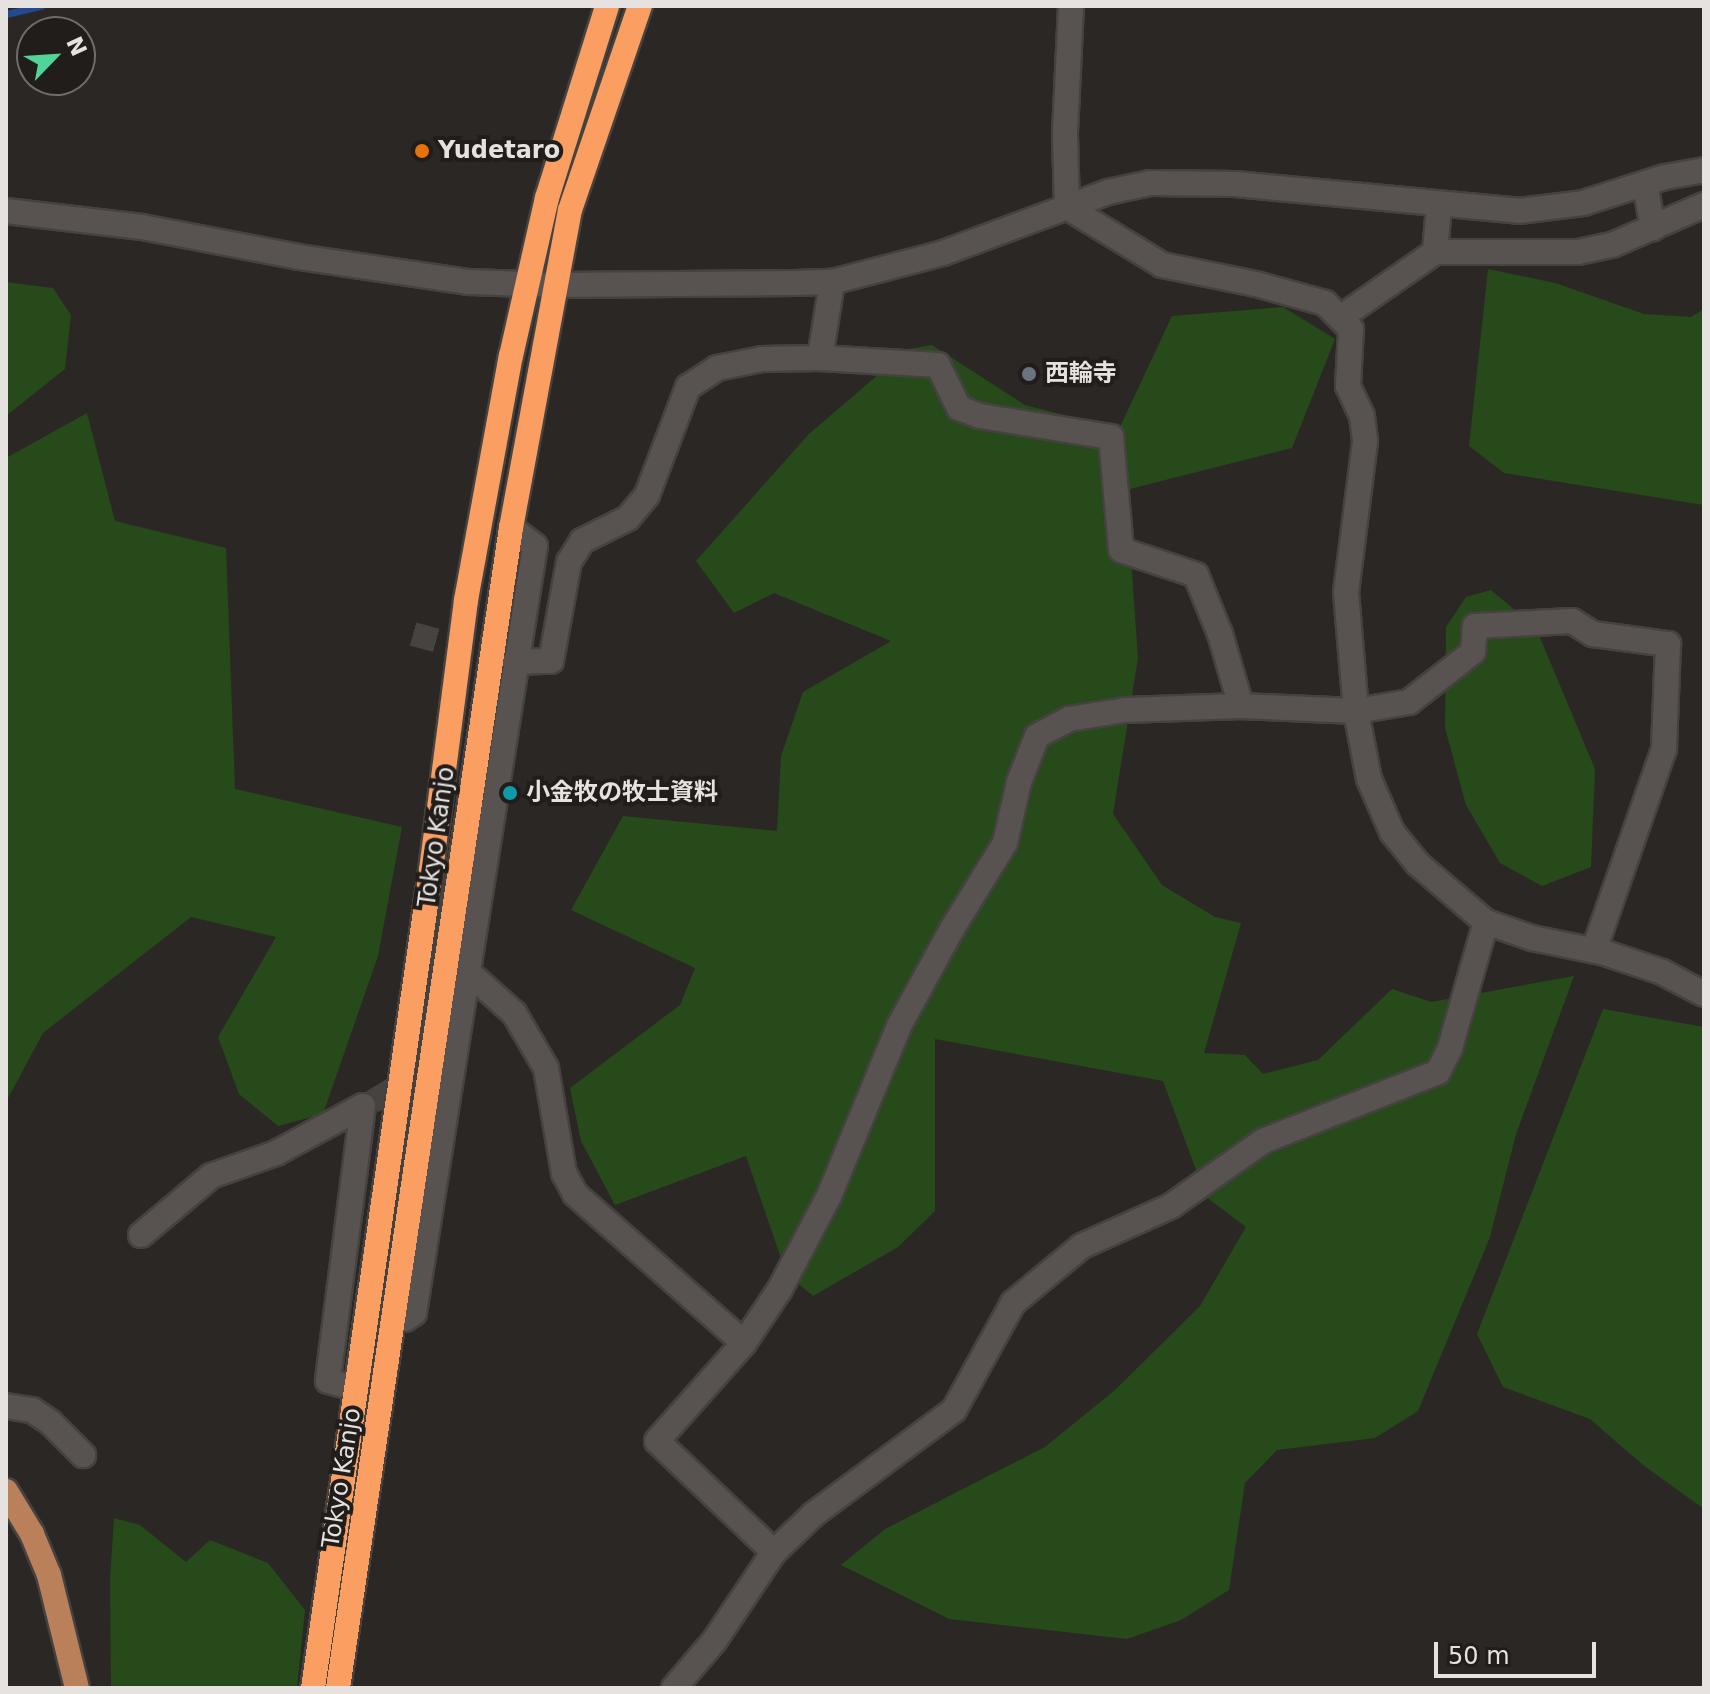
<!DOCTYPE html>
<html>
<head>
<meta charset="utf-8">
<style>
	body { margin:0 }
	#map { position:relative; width:1710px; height:1694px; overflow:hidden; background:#2b2724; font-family:"DejaVu Sans","Noto Sans JP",sans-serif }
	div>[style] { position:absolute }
	.green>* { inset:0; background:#274a1a }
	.stream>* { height:7px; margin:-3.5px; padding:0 3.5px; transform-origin:3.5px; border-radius:3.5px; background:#23498f }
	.minor-tunnel>* { height:24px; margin-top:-12px; transform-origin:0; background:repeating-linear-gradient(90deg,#474340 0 24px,transparent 0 36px) }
	.roads { filter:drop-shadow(2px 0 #454240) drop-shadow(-2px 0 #454240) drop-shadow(0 2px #454240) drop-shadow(0 -2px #454240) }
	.minor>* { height:24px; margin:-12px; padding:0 12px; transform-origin:12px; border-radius:12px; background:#585350 }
	.major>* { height:24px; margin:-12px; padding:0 12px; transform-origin:12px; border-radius:12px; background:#b9805a }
	.highway>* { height:24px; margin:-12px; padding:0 12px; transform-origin:12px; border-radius:12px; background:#fa9e61 }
	.dots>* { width:22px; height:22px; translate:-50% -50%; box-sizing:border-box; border:4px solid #211d1a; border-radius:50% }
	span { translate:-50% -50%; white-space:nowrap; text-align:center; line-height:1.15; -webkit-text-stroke:8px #211d1a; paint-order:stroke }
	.poi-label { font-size:24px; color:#e5e2e0; font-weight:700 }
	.left { translate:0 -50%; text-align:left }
	.street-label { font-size:24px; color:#e5e2e0 }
	.frame { position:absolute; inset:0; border:8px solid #e5e2e0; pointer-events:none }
	.north { position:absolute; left:16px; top:16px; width:80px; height:80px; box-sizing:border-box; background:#211d1a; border:2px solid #6f6c69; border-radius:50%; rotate:65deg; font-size:22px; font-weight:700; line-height:32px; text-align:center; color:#e5e2e0 }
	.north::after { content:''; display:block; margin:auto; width:28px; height:36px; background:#52d397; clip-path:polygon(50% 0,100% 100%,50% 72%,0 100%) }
	.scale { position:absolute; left:1434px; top:1642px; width:162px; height:36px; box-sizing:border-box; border:4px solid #e5e2e0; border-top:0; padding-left:10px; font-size:24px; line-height:28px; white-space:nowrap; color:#e5e2e0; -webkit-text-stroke:6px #211d1a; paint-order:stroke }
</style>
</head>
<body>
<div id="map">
	<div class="green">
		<div style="clip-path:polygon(1488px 269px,1555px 283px,1644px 314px,1691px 317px,1704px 309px,1704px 505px,1504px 473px,1469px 446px)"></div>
		<div style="clip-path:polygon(6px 282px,53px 288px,71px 315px,65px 369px,6px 416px)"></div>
		<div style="clip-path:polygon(1283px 307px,1335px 339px,1292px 448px,1126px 490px,1138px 658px,1113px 814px,1162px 885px,1215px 917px,1241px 923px,1204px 1053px,1245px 1055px,1263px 1074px,1318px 1060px,1392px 989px,1431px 1002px,1574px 976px,1516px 1134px,1490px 1237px,1418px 1411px,1375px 1438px,1277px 1450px,1245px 1483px,1229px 1590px,1181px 1620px,1127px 1639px,949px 1619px,841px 1565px,885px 1529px,1045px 1447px,1115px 1390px,1200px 1306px,1246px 1227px,1206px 1197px,1163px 1081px,935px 1039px,935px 1211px,898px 1247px,813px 1296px,786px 1273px,746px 1156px,615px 1205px,581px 1141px,570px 1088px,680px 1005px,695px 968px,571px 910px,623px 816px,777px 831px,781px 756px,803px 692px,891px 641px,774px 593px,734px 613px,696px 561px,809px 434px,908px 349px,932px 345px,1025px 405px,1119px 429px,1172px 316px)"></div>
		<div style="clip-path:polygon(87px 413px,115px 521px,226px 548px,235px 789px,402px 827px,378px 956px,323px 1114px,278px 1126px,239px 1094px,218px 1037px,276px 937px,191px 917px,43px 1033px,6px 1102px,6px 458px)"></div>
		<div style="clip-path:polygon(1491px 590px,1536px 628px,1595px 769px,1591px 867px,1542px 886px,1500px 863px,1466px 805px,1445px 728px,1446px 627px,1466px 597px)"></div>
		<div style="clip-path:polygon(1603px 1009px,1704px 1027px,1704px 1509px,1643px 1465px,1590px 1419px,1503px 1387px,1477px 1334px)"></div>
		<div style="clip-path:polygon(114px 1518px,140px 1525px,186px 1562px,210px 1540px,268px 1563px,305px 1610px,297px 1688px,111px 1688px,110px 1580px)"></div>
	</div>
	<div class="stream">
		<div style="left:6px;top:14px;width:36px;rotate:-13deg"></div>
	</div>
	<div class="minor-tunnel">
		<div style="left:413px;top:634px;width:106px;rotate:15.4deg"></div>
		<div style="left:372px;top:1102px;width:87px;rotate:-31.3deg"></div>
	</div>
	<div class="roads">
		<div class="minor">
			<div style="left:1071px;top:6px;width:129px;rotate:92.7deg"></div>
			<div style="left:1065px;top:135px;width:72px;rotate:88.4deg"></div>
			<div style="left:1067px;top:207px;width:111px;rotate:31.4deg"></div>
			<div style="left:1162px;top:265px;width:96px;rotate:11.4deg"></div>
			<div style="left:1256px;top:284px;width:72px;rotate:15.4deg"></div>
			<div style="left:1325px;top:303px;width:37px;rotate:45deg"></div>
			<div style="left:1351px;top:329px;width:57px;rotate:93deg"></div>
			<div style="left:1348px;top:386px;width:33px;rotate:65deg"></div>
			<div style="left:1362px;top:416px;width:26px;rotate:83deg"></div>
			<div style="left:1365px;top:442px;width:151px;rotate:97.2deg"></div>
			<div style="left:1346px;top:592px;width:119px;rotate:85.2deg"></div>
			<div style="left:1356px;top:711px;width:69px;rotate:79.2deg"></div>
			<div style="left:1369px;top:779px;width:58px;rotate:66.5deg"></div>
			<div style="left:1392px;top:832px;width:41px;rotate:50.9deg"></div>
			<div style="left:1418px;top:864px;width:89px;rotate:40.5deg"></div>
			<div style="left:1486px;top:922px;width:49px;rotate:19.2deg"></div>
			<div style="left:1532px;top:938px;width:75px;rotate:11.6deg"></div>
			<div style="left:1605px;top:953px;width:60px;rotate:18.4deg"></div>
			<div style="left:1662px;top:972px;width:47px;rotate:27.6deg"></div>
			<div style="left:1645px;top:184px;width:45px;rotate:79.7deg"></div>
			<div style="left:6px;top:211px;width:137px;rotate:6.7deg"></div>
			<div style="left:142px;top:227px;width:160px;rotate:10.8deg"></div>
			<div style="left:299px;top:257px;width:172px;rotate:8.4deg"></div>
			<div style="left:469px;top:282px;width:87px;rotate:2deg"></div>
			<div style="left:556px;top:285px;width:240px;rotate:-0.5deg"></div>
			<div style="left:796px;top:283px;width:36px;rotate:-2deg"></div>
			<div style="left:832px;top:282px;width:115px;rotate:-14.6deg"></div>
			<div style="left:943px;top:253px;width:176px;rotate:-20.3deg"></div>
			<div style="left:1108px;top:192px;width:43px;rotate:-12.1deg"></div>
			<div style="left:1150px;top:183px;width:85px;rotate:0.7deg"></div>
			<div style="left:1235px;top:184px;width:285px;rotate:5.4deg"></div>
			<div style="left:1519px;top:211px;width:64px;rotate:-7.1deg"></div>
			<div style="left:1583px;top:203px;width:86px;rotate:-17.6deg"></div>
			<div style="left:1665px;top:177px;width:40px;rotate:-10deg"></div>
			<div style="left:1435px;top:252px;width:47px;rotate:-85.1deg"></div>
			<div style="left:1340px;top:318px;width:116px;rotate:-34.8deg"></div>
			<div style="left:1435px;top:252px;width:143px"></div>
			<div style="left:1578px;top:252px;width:35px;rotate:-12deg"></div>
			<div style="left:1612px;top:245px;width:100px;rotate:-23.5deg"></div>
			<div style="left:820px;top:358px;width:118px;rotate:3.4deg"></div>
			<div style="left:938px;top:365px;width:48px;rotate:64deg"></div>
			<div style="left:959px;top:408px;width:22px;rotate:21deg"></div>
			<div style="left:980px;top:416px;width:133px;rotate:9.1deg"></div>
			<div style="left:1111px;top:437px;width:113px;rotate:84.9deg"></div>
			<div style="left:1121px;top:550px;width:79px;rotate:18.4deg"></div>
			<div style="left:1196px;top:575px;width:64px;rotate:67.9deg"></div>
			<div style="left:1220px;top:634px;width:75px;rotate:73.7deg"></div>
			<div style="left:515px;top:662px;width:36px;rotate:-2deg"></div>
			<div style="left:551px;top:661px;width:101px;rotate:-79.7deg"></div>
			<div style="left:569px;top:562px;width:25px;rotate:-58deg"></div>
			<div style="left:582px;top:541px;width:51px;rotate:-26.6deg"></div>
			<div style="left:628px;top:518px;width:30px;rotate:-50deg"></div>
			<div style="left:647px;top:495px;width:116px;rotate:-69.2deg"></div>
			<div style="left:688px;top:387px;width:35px;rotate:-33deg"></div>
			<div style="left:717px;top:368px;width:46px;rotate:-11.3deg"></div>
			<div style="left:762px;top:359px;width:58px;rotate:-1deg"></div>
			<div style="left:820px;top:358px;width:77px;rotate:-81deg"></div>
			<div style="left:470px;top:974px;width:59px;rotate:41.6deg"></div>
			<div style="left:514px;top:1013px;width:64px;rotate:59.8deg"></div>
			<div style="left:546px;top:1068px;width:107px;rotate:80.3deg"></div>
			<div style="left:564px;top:1173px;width:24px;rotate:62deg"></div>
			<div style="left:575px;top:1194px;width:225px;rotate:41.4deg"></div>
			<div style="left:141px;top:1235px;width:92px;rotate:-40.1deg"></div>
			<div style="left:211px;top:1176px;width:69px;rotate:-19.5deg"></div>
			<div style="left:276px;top:1153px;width:99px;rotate:-28.4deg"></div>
			<div style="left:363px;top:1106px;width:277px;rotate:97.3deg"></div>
			<div style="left:328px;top:1381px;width:27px;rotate:15deg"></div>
			<div style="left:395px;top:1317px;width:10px;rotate:11deg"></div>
			<div style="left:405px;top:1319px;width:11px;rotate:-34deg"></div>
			<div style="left:414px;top:1313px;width:776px;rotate:-81.04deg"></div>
			<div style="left:535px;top:546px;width:30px;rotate:-143deg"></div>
			<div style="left:6px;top:1406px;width:26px;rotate:9deg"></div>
			<div style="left:32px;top:1410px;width:22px;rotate:34deg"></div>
			<div style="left:50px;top:1422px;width:47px;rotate:45deg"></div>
			<div style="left:774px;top:1552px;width:161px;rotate:-136.5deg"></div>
			<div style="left:657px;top:1441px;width:131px;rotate:-48.4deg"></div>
			<div style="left:744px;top:1343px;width:65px;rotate:-56.3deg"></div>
			<div style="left:780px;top:1289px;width:105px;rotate:-62.2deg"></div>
			<div style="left:829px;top:1196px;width:186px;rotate:-67.6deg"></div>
			<div style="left:900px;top:1024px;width:108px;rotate:-61.3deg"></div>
			<div style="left:952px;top:929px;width:101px;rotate:-58.4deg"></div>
			<div style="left:1005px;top:843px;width:63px;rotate:-77.1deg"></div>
			<div style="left:1019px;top:782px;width:49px;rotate:-68.6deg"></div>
			<div style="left:1037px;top:736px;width:36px;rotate:-28deg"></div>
			<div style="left:1069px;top:719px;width:57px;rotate:-9.1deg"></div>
			<div style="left:1125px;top:710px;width:116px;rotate:-2deg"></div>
			<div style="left:1241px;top:706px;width:115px;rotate:2.5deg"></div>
			<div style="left:1356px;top:711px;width:54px;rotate:-9.6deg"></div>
			<div style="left:1409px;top:702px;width:81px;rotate:-38deg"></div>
			<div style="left:1473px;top:652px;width:26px;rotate:-86deg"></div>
			<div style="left:1475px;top:626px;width:97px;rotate:-3deg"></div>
			<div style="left:1572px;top:621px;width:25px;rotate:32deg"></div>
			<div style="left:1593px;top:634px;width:76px;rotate:7.6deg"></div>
			<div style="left:1668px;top:644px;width:105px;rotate:92.2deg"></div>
			<div style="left:1664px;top:749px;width:213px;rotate:109.2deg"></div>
			<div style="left:674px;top:1688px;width:63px;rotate:-49.5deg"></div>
			<div style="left:715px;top:1640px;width:106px;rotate:-56.2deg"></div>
			<div style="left:774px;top:1552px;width:55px;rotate:-43.5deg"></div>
			<div style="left:814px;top:1514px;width:174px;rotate:-36.6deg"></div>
			<div style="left:954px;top:1410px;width:122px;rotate:-61.1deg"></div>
			<div style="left:1013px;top:1303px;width:89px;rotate:-39.6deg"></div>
			<div style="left:1082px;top:1246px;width:98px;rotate:-24.2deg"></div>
			<div style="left:1171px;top:1206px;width:113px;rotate:-35.2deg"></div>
			<div style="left:1263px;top:1141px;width:188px;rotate:-21.5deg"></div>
			<div style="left:1438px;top:1072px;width:27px;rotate:-63deg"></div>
			<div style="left:1450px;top:1048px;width:131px;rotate:-74.1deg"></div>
		</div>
		<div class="major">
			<div style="left:6px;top:1491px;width:50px;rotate:58.8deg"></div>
			<div style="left:32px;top:1534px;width:44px;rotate:67.5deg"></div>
			<div style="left:49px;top:1575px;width:116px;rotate:76.1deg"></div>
		</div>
		<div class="highway">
			<div style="left:313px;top:1688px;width:826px;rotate:-81.79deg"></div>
			<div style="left:431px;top:870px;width:272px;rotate:-82.6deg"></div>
			<div style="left:466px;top:600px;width:248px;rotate:-79.6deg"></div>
			<div style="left:511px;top:356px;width:162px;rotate:-77.2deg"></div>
			<div style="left:547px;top:198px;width:201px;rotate:-72.6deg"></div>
			<div style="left:338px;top:1688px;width:1173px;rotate:-81.52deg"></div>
			<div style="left:511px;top:528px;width:323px;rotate:-79.5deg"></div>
			<div style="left:570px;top:210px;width:216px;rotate:-71.1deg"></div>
		</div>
	</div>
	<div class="dots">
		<div style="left:422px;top:151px;background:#e8710a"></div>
		<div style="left:1029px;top:374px;background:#6b7280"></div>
		<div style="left:510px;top:793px;background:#0f9aa8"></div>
	</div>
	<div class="poi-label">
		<span class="left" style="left:438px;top:151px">Yudetaro</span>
		<span class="left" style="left:1045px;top:374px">西輪寺</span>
		<span class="left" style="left:526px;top:793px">小金牧の牧士資料</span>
	</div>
	<div class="street-label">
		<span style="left:437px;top:837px;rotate:-82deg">Tokyo Kanjo</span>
		<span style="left:342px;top:1478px;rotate:-81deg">Tokyo Kanjo</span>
	</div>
	<div class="frame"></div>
	<div class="north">N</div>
	<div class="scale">50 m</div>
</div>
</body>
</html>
